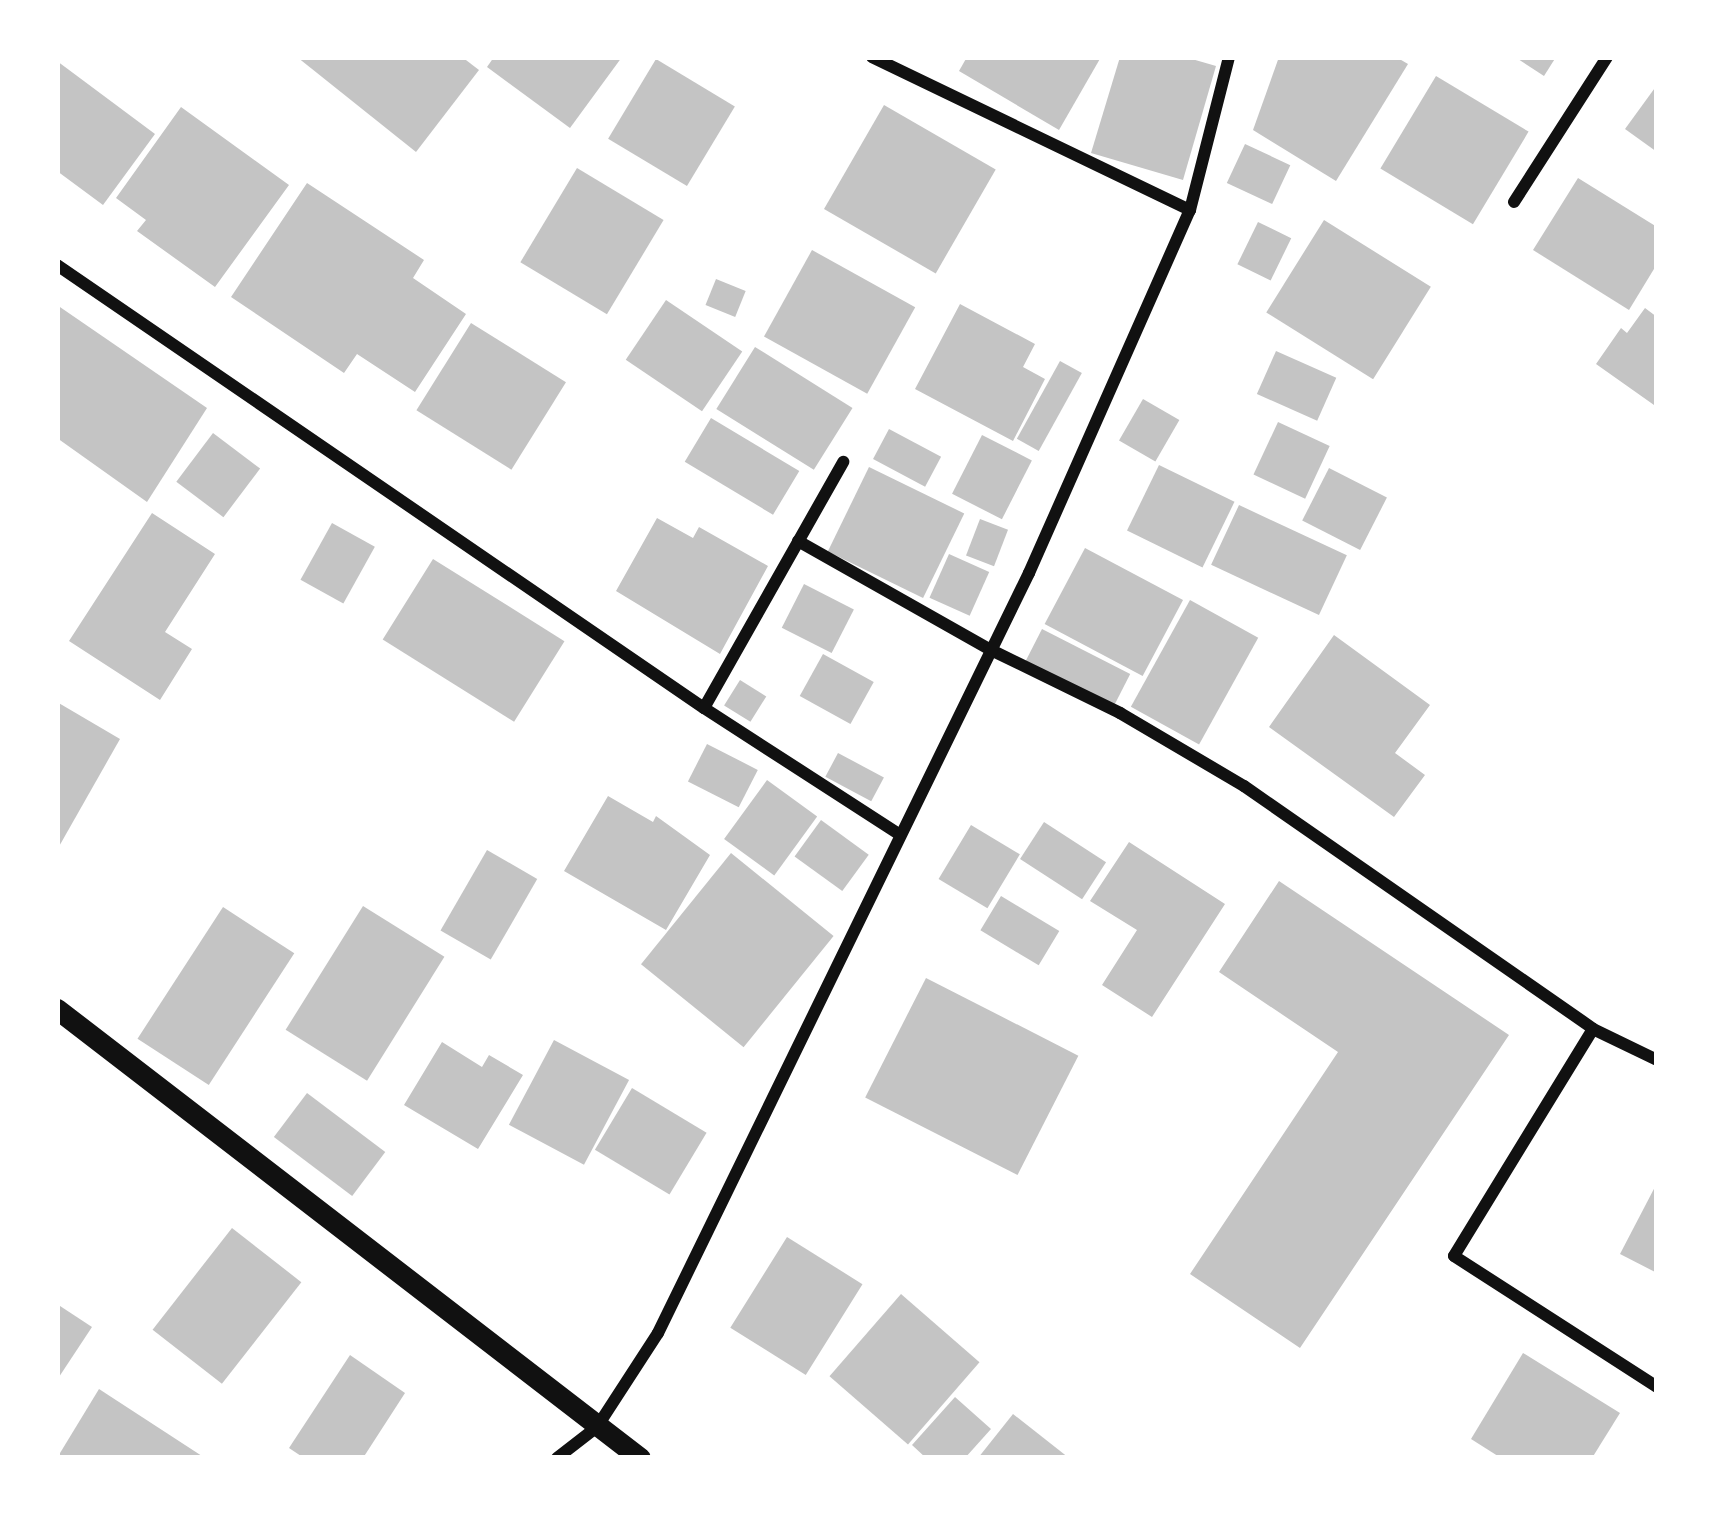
<!DOCTYPE html>
<html>
<head>
<meta charset="utf-8">
<style>
	body { margin:0 }
	#map { position:relative; width:1714px; height:1515px; overflow:hidden; background:#fff; font-family:Mulish,sans-serif }
	div>[style] { position:absolute }
	.building>* { inset:0; background:#c4c4c4; transform-origin:0 0 }
	.minor>* { height:12px; margin:-6px; padding:0 6px; transform-origin:6px; border-radius:6px; background:#111 }
	.tertiary>* { height:21px; margin:-10.5px; padding:0 10.5px; transform-origin:10.5px; border-radius:10.5px; background:#111 }
	span { translate:-50% -50%; white-space:nowrap; text-align:center; line-height:1.15; -webkit-text-stroke:9px #fff; paint-order:stroke }
	.frame { position:absolute; inset:0; border:60px solid #fff; pointer-events:none }
</style>
</head>
<body>
<div id="map">
	<div class="building">
		<div style="clip-path:polygon(297px 57px,462px 57px,479px 70px,416px 152px)"></div>
		<div style="clip-path:polygon(494px 57px,622px 57px,570px 128px,487px 67px)"></div>
		<div style="clip-path:polygon(967px 57px,1101px 57px,1059px 130px,959px 71px)"></div>
		<div style="clip-path:polygon(1120px 57px,1185px 57px,1216px 66px,1183px 180px,1091px 153px)"></div>
		<div style="clip-path:polygon(1279px 57px,1396px 57px,1408px 64px,1336px 181px,1253px 130px)"></div>
		<div style="clip-path:polygon(1515px 57px,1556px 57px,1544px 76px)"></div>
		<div style="left:656px;top:59px;width:92px;height:93px;rotate:31deg"></div>
		<div style="clip-path:polygon(57px 61px,155px 134px,103px 205px,57px 171px)"></div>
		<div style="left:1436px;top:76px;width:108px;height:108px;rotate:31deg"></div>
		<div style="clip-path:polygon(1657px 85px,1657px 152px,1625px 129px)"></div>
		<div style="left:884px;top:105px;width:129px;height:120px;rotate:30deg"></div>
		<div style="clip-path:polygon(181px 107px,289px 185px,215px 287px,137px 231px,146px 220px,116px 198px)"></div>
		<div style="left:1245px;top:144px;width:50px;height:43px;rotate:25deg"></div>
		<div style="left:577px;top:168px;width:101px;height:110px;rotate:31deg"></div>
		<div style="clip-path:polygon(1578px 178px,1657px 227px,1657px 264px,1629px 310px,1533px 250px)"></div>
		<div style="clip-path:polygon(307px 183px,424px 260px,413px 278px,466px 314px,415px 392px,357px 354px,344px 373px,231px 297px)"></div>
		<div style="left:1324px;top:220px;width:126px;height:109px;rotate:32deg"></div>
		<div style="left:1258px;top:222px;width:37px;height:47px;rotate:26deg"></div>
		<div style="left:812px;top:250px;width:118px;height:99px;rotate:29deg"></div>
		<div style="left:716px;top:279px;width:32px;height:28px;rotate:22deg"></div>
		<div style="left:666px;top:300px;width:92px;height:72px;rotate:34deg"></div>
		<div style="clip-path:polygon(960px 304px,1035px 344px,1023px 367px,1045px 379px,1013px 441px,915px 389px)"></div>
		<div style="clip-path:polygon(57px 305px,207px 408px,147px 502px,57px 438px)"></div>
		<div style="clip-path:polygon(1645px 308px,1657px 317px,1654px 405px,1596px 364px,1621px 328px,1627px 333px)"></div>
		<div style="left:471px;top:323px;width:112px;height:103px;rotate:32deg"></div>
		<div style="left:755px;top:347px;width:115px;height:73px;rotate:32deg"></div>
		<div style="left:1276px;top:351px;width:66px;height:47px;rotate:24deg"></div>
		<div style="left:1060px;top:361px;width:25px;height:89px;rotate:29deg"></div>
		<div style="left:1143px;top:399px;width:42px;height:48px;rotate:30deg"></div>
		<div style="left:711px;top:418px;width:103px;height:51px;rotate:31deg"></div>
		<div style="left:1278px;top:422px;width:57px;height:58px;rotate:25deg"></div>
		<div style="left:889px;top:429px;width:59px;height:34px;rotate:28deg"></div>
		<div style="left:213px;top:433px;width:59px;height:61px;rotate:37deg"></div>
		<div style="left:982px;top:435px;width:56px;height:66px;rotate:27deg"></div>
		<div style="left:1159px;top:465px;width:84px;height:73px;rotate:26deg"></div>
		<div style="left:869px;top:467px;width:106px;height:94px;rotate:26deg"></div>
		<div style="left:1329px;top:468px;width:65px;height:59px;rotate:27deg"></div>
		<div style="left:1239px;top:505px;width:119px;height:66px;rotate:25deg"></div>
		<div style="clip-path:polygon(152px 513px,215px 554px,165px 632px,192px 649px,160px 700px,69px 641px)"></div>
		<div style="clip-path:polygon(657px 518px,693px 538px,699px 527px,768px 566px,720px 654px,616px 591px)"></div>
		<div style="left:980px;top:519px;width:30px;height:39px;rotate:21deg"></div>
		<div style="left:332px;top:523px;width:49px;height:65px;rotate:29deg"></div>
		<div style="left:1085px;top:548px;width:111px;height:86px;rotate:28deg"></div>
		<div style="left:949px;top:554px;width:44px;height:48px;rotate:24deg"></div>
		<div style="left:433px;top:559px;width:155px;height:95px;rotate:32deg"></div>
		<div style="left:804px;top:584px;width:56px;height:49px;rotate:27deg"></div>
		<div style="left:1190px;top:600px;width:78px;height:122px;rotate:29deg"></div>
		<div style="left:1042px;top:629px;width:99px;height:36px;rotate:27deg"></div>
		<div style="clip-path:polygon(1334px 635px,1430px 705px,1395px 753px,1425px 775px,1394px 817px,1269px 727px)"></div>
		<div style="left:823px;top:654px;width:58px;height:48px;rotate:29deg"></div>
		<div style="left:740px;top:680px;width:31px;height:30px;rotate:32deg"></div>
		<div style="clip-path:polygon(57px 702px,120px 739px,57px 850px)"></div>
		<div style="left:707px;top:744px;width:57px;height:42px;rotate:27deg"></div>
		<div style="left:838px;top:753px;width:52px;height:27px;rotate:28deg"></div>
		<div style="left:767px;top:780px;width:62px;height:73px;rotate:36deg"></div>
		<div style="clip-path:polygon(608px 796px,653px 822px,656px 816px,710px 855px,666px 930px,564px 871px)"></div>
		<div style="left:821px;top:820px;width:59px;height:45px;rotate:36deg"></div>
		<div style="left:1044px;top:822px;width:74px;height:44px;rotate:33deg"></div>
		<div style="left:971px;top:825px;width:57px;height:63px;rotate:31deg"></div>
		<div style="clip-path:polygon(1129px 842px,1225px 904px,1152px 1017px,1102px 985px,1137px 930px,1090px 901px)"></div>
		<div style="left:487px;top:850px;width:58px;height:93px;rotate:30deg"></div>
		<div style="left:731px;top:853px;width:132px;height:143px;rotate:39deg"></div>
		<div style="clip-path:polygon(1279px 881px,1509px 1035px,1300px 1348px,1190px 1274px,1338px 1052px,1219px 972px)"></div>
		<div style="left:1001px;top:896px;width:68px;height:40px;rotate:31deg"></div>
		<div style="left:363px;top:906px;width:96px;height:146px;rotate:32deg"></div>
		<div style="left:223px;top:907px;width:85px;height:157px;rotate:33deg"></div>
		<div style="left:926px;top:978px;width:171px;height:134px;rotate:27deg"></div>
		<div style="left:554px;top:1040px;width:85px;height:96px;rotate:28deg"></div>
		<div style="clip-path:polygon(442px 1042px,482px 1067px,489px 1055px,523px 1075px,478px 1149px,404px 1105px)"></div>
		<div style="left:632px;top:1088px;width:87px;height:72px;rotate:31deg"></div>
		<div style="left:307px;top:1093px;width:98px;height:55px;rotate:37deg"></div>
		<div style="clip-path:polygon(1657px 1183px,1657px 1273px,1620px 1254px)"></div>
		<div style="left:232px;top:1228px;width:88px;height:129px;rotate:38deg"></div>
		<div style="left:787px;top:1237px;width:89px;height:107px;rotate:32deg"></div>
		<div style="left:901px;top:1294px;width:104px;height:109px;rotate:41deg"></div>
		<div style="clip-path:polygon(57px 1304px,92px 1327px,57px 1380px)"></div>
		<div style="clip-path:polygon(1523px 1353px,1620px 1413px,1592px 1458px,1501px 1458px,1471px 1439px)"></div>
		<div style="clip-path:polygon(350px 1355px,405px 1393px,363px 1458px,304px 1458px,289px 1448px)"></div>
		<div style="clip-path:polygon(99px 1389px,205px 1458px,57px 1458px)"></div>
		<div style="clip-path:polygon(955px 1397px,991px 1429px,965px 1458px,926px 1458px,912px 1445px)"></div>
		<div style="clip-path:polygon(1013px 1414px,1069px 1458px,978px 1458px)"></div>
	</div>
	<div class="minor">
		<div style="left:872px;top:57px;width:353px;rotate:25.7deg"></div>
		<div style="left:1514px;top:202px;width:172px;rotate:-57.3deg"></div>
		<div style="left:57px;top:265px;width:784px;rotate:34.4deg"></div>
		<div style="left:704px;top:708px;width:232px;rotate:32.9deg"></div>
		<div style="left:798px;top:541px;width:219px;rotate:29.5deg"></div>
		<div style="left:989px;top:649px;width:146px;rotate:26deg"></div>
		<div style="left:1120px;top:713px;width:144px;rotate:30.5deg"></div>
		<div style="left:1244px;top:786px;width:425px;rotate:34.8deg"></div>
		<div style="left:1593px;top:1029px;width:266px;rotate:121.5deg"></div>
		<div style="left:1454px;top:1256px;width:242px;rotate:32.8deg"></div>
		<div style="left:704px;top:708px;width:283px;rotate:-60.5deg"></div>
		<div style="left:1593px;top:1029px;width:71px;rotate:25.8deg"></div>
		<div style="left:557px;top:1458px;width:51px;rotate:-37.8deg"></div>
		<div style="left:597px;top:1427px;width:112px;rotate:-57deg"></div>
		<div style="left:658px;top:1333px;width:846px;rotate:-63.98deg"></div>
		<div style="left:1029px;top:573px;width:397px;rotate:-66.1deg"></div>
		<div style="left:1190px;top:210px;width:158px;rotate:-75.7deg"></div>
	</div>
	<div class="tertiary">
		<div style="left:57px;top:1009px;width:736px;rotate:37.6deg"></div>
	</div>
	<div class="frame"></div>
</div>
</body>
</html>
